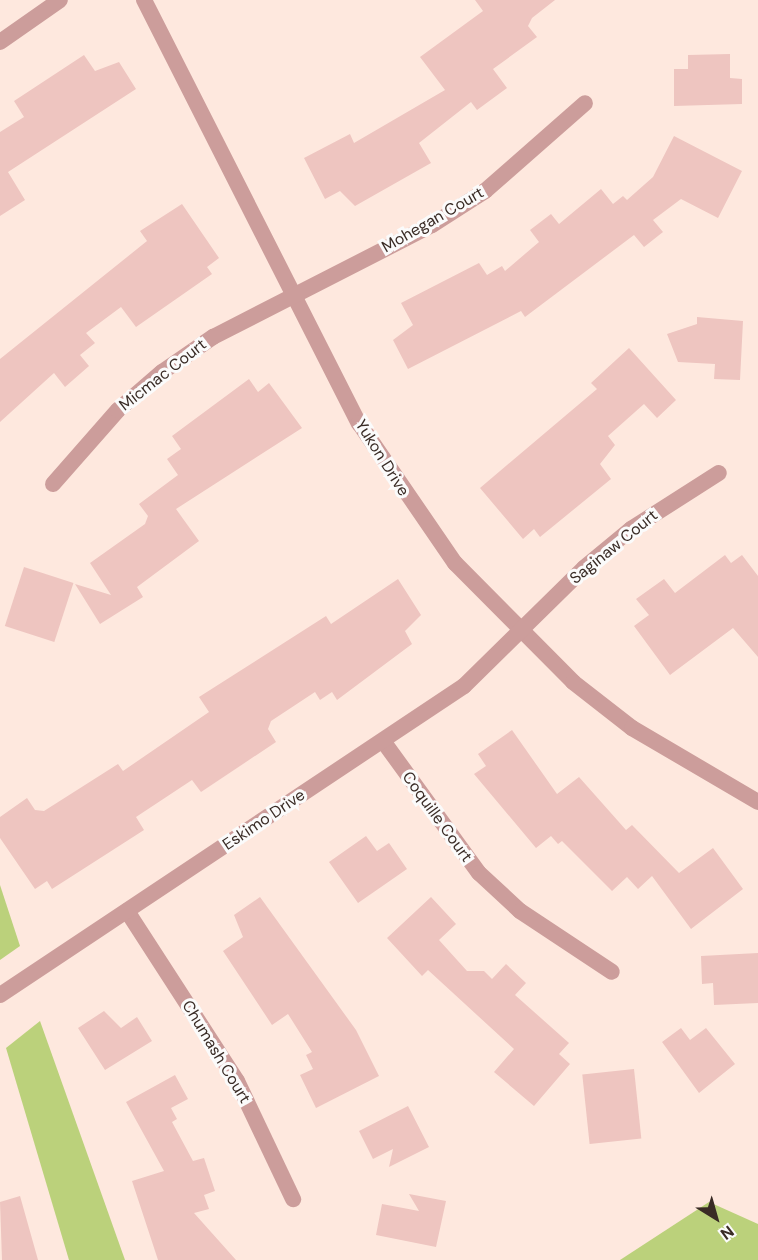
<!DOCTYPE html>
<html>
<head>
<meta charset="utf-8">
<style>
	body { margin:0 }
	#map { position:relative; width:758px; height:1260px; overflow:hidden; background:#fee8de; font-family:"DM Sans",sans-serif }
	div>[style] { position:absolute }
	.green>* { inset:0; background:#bbd17b }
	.building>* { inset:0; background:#eec5c0; transform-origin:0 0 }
	.minor>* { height:16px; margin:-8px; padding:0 8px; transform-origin:8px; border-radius:8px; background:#cc9d9b }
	span { translate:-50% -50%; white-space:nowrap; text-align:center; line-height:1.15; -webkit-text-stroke:6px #fbfbfb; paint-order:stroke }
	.street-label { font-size:16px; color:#392b25 }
	.north { position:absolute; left:686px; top:1188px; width:60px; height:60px; -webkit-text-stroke:4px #fbfbfb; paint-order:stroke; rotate:143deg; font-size:16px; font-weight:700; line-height:24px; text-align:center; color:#392b25 }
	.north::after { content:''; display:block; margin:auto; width:21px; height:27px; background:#392b25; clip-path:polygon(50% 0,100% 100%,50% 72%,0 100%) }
</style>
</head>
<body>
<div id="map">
	<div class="green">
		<div style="clip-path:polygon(0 885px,20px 946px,0 960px)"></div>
		<div style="clip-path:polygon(40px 1021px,125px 1260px,69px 1260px,6px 1048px)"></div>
		<div style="clip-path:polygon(709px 1202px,758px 1224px,758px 1260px,620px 1260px)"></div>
	</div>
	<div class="building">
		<div style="clip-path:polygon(475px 0,555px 0,532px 18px,528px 26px,537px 37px,493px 69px,507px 88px,477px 110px,471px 102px,419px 143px,431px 163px,355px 206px,340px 191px,325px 199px,304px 158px,350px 134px,354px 143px,445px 90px,420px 57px,483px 11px)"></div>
		<div style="clip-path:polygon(730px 54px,730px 78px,742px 79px,742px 104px,674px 106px,674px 69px,688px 69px,688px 55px)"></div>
		<div style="clip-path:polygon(84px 55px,95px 71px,119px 62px,136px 89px,8px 172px,25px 200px,0 216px,0 132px,24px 117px,14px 101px)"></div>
		<div style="clip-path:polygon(674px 136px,742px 171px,718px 218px,681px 199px,653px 220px,663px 232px,644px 247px,634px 235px,525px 317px,521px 311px,408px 369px,393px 340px,413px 325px,401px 303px,479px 263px,487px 275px,502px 266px,505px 271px,539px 242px,530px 230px,551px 214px,559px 224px,601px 189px,613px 204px,623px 196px,627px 200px,653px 177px)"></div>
		<div style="clip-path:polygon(182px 204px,219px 258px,207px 267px,212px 274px,136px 327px,121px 307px,86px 333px,95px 343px,80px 355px,89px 366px,65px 387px,54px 373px,0 422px,0 359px,147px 241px,140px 231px)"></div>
		<div style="clip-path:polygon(697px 317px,743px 321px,740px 380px,714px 379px,715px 364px,678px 362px,667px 334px,697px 324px)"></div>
		<div style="clip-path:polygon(629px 348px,676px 400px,657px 418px,644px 404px,608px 436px,615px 445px,600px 464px,611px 479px,540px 537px,534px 529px,523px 539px,480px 488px,597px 389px,591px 383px)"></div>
		<div style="clip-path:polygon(249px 379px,258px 392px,269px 383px,302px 428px,176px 509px,199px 541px,137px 587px,143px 597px,100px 624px,75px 584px,111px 595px,90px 563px,145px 524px,148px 516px,139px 504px,178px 475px,167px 459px,181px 449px,172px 436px)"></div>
		<div style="clip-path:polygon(725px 555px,731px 563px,742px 555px,758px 576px,758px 657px,733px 628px,670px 675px,634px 626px,649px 615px,636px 599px,664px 579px,675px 593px)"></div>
		<div style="left:24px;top:567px;width:52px;height:62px;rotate:18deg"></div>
		<div style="clip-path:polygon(398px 579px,421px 615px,405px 631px,412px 644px,337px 700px,332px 692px,320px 700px,315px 692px,271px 721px,268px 729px,276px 742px,201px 792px,192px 780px,136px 817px,144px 830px,52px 889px,47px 881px,35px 889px,0 838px,0 817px,27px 798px,35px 810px,44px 811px,118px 764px,123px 771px,209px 712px,199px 697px,326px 616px,331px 624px)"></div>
		<div style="clip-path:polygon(512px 730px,557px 794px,579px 777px,626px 830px,632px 825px,679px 873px,713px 848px,743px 889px,691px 929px,652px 876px,638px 889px,627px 877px,612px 891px,562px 841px,558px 844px,551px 836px,536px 848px,474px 774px,486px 766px,478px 754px)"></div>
		<div style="clip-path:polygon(366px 836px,377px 851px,389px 843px,407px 869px,358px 903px,329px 862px)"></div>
		<div style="clip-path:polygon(260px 897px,356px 1030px,379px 1076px,316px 1108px,300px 1075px,313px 1069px,306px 1055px,312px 1052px,288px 1014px,272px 1025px,223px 951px,243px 937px,234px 915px)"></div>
		<div style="clip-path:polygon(431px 897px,456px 924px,439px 940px,467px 971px,484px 971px,492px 979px,506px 964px,526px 983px,515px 995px,569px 1043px,559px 1054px,570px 1064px,534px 1106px,494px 1072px,514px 1049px,428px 970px,422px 976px,387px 938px)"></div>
		<div style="clip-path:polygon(758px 953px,758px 1003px,714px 1005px,713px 983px,702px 984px,701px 956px)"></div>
		<div style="clip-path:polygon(104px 1011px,121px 1028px,137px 1017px,152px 1041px,105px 1070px,78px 1028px)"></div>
		<div style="clip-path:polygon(681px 1028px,690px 1040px,706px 1028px,735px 1064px,699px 1093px,662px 1042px)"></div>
		<div style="left:634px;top:1069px;width:70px;height:52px;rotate:84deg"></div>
		<div style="clip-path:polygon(175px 1075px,188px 1099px,171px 1108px,177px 1119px,172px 1122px,193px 1161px,204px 1158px,215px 1191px,204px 1195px,209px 1209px,194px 1213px,236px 1260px,158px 1260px,132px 1181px,164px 1171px,126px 1102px)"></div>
		<div style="clip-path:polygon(408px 1106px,429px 1147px,389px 1167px,393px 1149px,373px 1159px,359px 1131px)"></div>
		<div style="clip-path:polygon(409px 1194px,446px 1201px,436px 1247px,376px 1235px,382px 1204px,419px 1211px)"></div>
		<div style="clip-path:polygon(20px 1196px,38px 1260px,2px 1260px,0 1202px)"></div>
	</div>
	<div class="minor">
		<div style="left:144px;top:0;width:475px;rotate:63.1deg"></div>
		<div style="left:359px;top:423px;width:170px;rotate:55.6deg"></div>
		<div style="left:455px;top:563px;width:168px;rotate:45.2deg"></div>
		<div style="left:573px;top:682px;width:75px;rotate:37.9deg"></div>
		<div style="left:632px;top:728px;width:146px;rotate:30.4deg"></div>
		<div style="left:0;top:42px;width:73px;rotate:-35deg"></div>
		<div style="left:53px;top:484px;width:98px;rotate:-48.7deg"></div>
		<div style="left:118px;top:410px;width:58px;rotate:-40.8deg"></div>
		<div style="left:162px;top:372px;width:62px;rotate:-34.5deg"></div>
		<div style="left:213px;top:337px;width:246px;rotate:-27.1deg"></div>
		<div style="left:432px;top:225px;width:63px;rotate:-32.7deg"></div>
		<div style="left:485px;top:191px;width:133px;rotate:-41.3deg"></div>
		<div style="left:383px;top:741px;width:163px;rotate:54deg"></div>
		<div style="left:479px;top:873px;width:56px;rotate:42.8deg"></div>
		<div style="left:520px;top:911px;width:110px;rotate:33.5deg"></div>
		<div style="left:127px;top:911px;width:202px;rotate:57.1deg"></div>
		<div style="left:237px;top:1081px;width:131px;rotate:64.6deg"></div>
		<div style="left:0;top:995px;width:557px;rotate:-33.66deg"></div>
		<div style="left:464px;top:686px;width:168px;rotate:-44.5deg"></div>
		<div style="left:584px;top:568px;width:61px;rotate:-39.7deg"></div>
		<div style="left:631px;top:529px;width:104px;rotate:-32.5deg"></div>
	</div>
	<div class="street-label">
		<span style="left:433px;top:220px;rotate:-30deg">Mohegan Court</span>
		<span style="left:163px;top:375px;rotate:-38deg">Micmac Court</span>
		<span style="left:382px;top:458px;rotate:58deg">Yukon Drive</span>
		<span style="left:614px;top:547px;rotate:-39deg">Saginaw Court</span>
		<span style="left:437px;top:817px;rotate:54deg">Coquille Court</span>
		<span style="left:264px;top:820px;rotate:-34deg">Eskimo Drive</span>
		<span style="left:216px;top:1052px;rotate:59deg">Chumash Court</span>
	</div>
	<div class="north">N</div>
</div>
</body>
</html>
